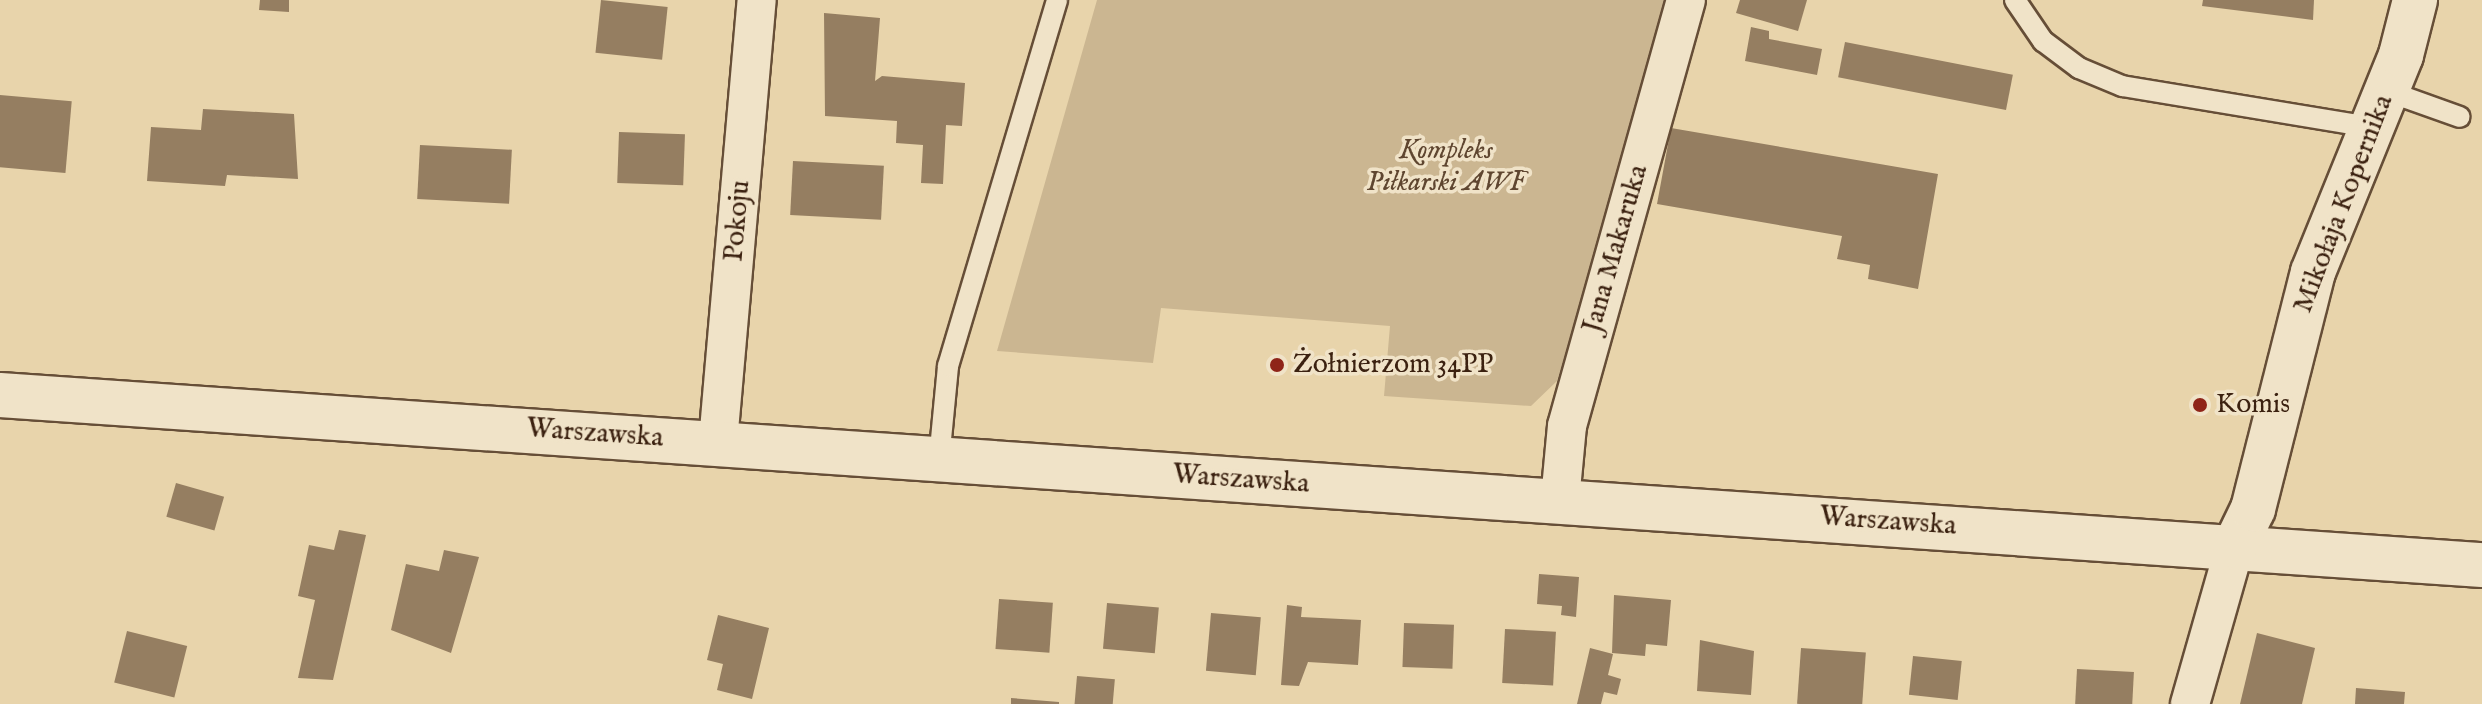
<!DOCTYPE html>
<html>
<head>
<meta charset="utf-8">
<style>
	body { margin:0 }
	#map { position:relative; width:2482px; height:704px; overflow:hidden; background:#e8d4ab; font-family:"IM FELL English",serif }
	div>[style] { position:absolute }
	.green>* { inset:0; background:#cbb691 }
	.building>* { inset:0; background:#957e61; transform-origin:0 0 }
	.roads { filter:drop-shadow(2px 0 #664e37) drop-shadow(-2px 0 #664e37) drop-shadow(0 2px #664e37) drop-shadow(0 -2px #664e37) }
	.service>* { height:20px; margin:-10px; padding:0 10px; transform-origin:10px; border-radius:10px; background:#f0e3c8 }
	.minor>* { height:38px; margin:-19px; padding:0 19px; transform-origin:19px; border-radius:19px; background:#f0e3c8 }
	.tertiary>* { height:44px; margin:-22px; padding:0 22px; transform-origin:22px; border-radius:22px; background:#f0e3c8 }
	.dots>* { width:22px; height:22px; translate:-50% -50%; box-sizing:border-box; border:4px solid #f0e3c8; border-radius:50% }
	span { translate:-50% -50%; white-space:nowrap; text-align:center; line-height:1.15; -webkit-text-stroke:7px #f0e3c8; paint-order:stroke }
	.park-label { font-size:28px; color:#5f4630; font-style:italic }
	.street-label { font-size:28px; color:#3b2110 }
	.poi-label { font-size:28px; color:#3b2110 }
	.left { translate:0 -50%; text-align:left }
</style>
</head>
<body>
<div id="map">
	<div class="green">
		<div style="clip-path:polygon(1097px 0,1672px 0,1557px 381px,1531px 406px,1384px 396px,1390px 326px,1161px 308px,1153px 363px,997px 351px)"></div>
	</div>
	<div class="building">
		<div style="clip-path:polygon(260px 0,289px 0,289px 12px,259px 10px)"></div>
		<div style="left:601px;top:0;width:67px;height:53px;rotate:6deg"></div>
		<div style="clip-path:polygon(1740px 0,1807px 0,1798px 31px,1736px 13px)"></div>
		<div style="clip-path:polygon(2203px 0,2314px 0,2313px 20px,2202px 6px)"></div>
		<div style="clip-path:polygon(824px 13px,880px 18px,875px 81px,882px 76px,965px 83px,962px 126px,946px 125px,943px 184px,921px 183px,923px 145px,896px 143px,897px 121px,825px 116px)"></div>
		<div style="clip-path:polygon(1751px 27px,1769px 31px,1769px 39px,1822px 49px,1817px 75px,1745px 61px)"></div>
		<div style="left:1845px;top:42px;width:171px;height:36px;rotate:11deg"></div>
		<div style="left:0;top:95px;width:72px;height:72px;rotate:5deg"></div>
		<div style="clip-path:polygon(203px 109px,294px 114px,298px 179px,227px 175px,225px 186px,147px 181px,151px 127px,201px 130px)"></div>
		<div style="clip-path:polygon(1671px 128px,1938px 174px,1918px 289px,1868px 279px,1870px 265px,1837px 259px,1842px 236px,1657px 204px)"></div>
		<div style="left:619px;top:132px;width:66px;height:51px;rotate:2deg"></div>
		<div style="left:420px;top:145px;width:92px;height:54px;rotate:3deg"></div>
		<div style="left:793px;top:161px;width:91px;height:54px;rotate:3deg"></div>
		<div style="left:176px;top:483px;width:50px;height:35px;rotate:16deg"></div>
		<div style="clip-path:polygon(339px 530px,366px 535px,333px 680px,298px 678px,315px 600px,298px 596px,309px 545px,334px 550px)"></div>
		<div style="clip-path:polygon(444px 550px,479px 557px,451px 653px,391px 630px,406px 564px,439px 571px)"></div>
		<div style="clip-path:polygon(1539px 574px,1579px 577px,1576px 617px,1561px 615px,1562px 606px,1537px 604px)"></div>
		<div style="clip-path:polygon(1614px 595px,1671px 600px,1667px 646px,1646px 644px,1645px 656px,1612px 653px)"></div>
		<div style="left:999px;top:599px;width:54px;height:50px;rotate:4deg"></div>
		<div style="left:1107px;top:603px;width:52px;height:46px;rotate:5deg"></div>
		<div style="clip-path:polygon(1287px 605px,1302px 607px,1301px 617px,1361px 620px,1358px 665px,1308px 662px,1299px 686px,1281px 685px)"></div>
		<div style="left:1211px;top:613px;width:50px;height:58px;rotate:5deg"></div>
		<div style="clip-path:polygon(718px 615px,769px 628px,752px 699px,717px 690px,723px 664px,707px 660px)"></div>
		<div style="left:1404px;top:623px;width:50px;height:44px;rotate:2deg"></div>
		<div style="left:1505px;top:629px;width:51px;height:54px;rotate:3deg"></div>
		<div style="left:127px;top:631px;width:62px;height:53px;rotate:14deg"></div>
		<div style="clip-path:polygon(2257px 633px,2315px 648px,2302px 704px,2240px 704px)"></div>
		<div style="clip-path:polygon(1700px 640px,1754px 651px,1751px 695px,1697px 691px)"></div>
		<div style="clip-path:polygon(1590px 648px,1613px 654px,1608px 675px,1621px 679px,1617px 695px,1604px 692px,1601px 704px,1577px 704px)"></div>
		<div style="left:1801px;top:648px;width:65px;height:56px;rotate:4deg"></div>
		<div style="left:1913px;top:656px;width:49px;height:39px;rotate:6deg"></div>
		<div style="left:2077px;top:669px;width:57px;height:35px;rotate:3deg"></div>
		<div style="left:1077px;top:676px;width:38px;height:28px;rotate:5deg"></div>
		<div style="clip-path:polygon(2356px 688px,2405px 692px,2404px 704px,2355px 704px)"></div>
		<div style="clip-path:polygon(1011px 698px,1059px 702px,1059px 704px,1011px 704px)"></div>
	</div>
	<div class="roads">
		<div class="service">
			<div style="left:2015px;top:0;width:50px;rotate:55.7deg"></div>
			<div style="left:2043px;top:41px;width:45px;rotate:36.9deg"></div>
			<div style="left:2079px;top:68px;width:47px;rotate:22.7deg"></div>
			<div style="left:2122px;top:86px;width:252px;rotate:9.4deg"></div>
			<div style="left:2387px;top:91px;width:77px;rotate:19.6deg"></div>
			<div style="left:939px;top:460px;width:94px;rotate:-84.5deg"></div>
			<div style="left:948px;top:366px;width:382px;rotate:-73.4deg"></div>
		</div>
		<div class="minor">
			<div style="left:718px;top:442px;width:444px;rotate:-85deg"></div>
			<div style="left:1560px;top:500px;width:74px;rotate:-84.6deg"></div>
			<div style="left:1567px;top:426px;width:442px;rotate:-74.4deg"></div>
			<div style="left:2190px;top:704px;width:164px;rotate:-74.1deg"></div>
		</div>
		<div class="tertiary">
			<div style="left:0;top:395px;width:2488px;rotate:3.92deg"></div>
			<div style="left:2235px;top:546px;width:41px;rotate:-64.1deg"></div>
			<div style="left:2253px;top:509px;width:244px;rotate:-75.8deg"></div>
			<div style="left:2313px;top:272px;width:234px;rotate:-67.9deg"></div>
			<div style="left:2401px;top:55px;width:57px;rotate:-75.7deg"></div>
		</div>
	</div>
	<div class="dots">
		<div style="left:1277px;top:365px;background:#8f2418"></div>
		<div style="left:2200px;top:405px;background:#8f2418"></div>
	</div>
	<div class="park-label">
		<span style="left:1446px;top:167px">Kompleks<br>Piłkarski AWF</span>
	</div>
	<div class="street-label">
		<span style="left:2344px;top:204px;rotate:-69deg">Mikołaja Kopernika</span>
		<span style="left:738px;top:221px;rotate:-85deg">Pokoju</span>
		<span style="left:1616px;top:249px;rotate:-74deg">Jana Makaruka</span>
		<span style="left:595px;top:434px;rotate:4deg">Warszawska</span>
		<span style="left:1241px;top:480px;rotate:4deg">Warszawska</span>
		<span style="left:1888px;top:522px;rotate:4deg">Warszawska</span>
	</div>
	<div class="poi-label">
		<span class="left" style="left:1293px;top:365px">Żołnierzom 34PP</span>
		<span class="left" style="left:2216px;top:405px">Komis</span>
	</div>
</div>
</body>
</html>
